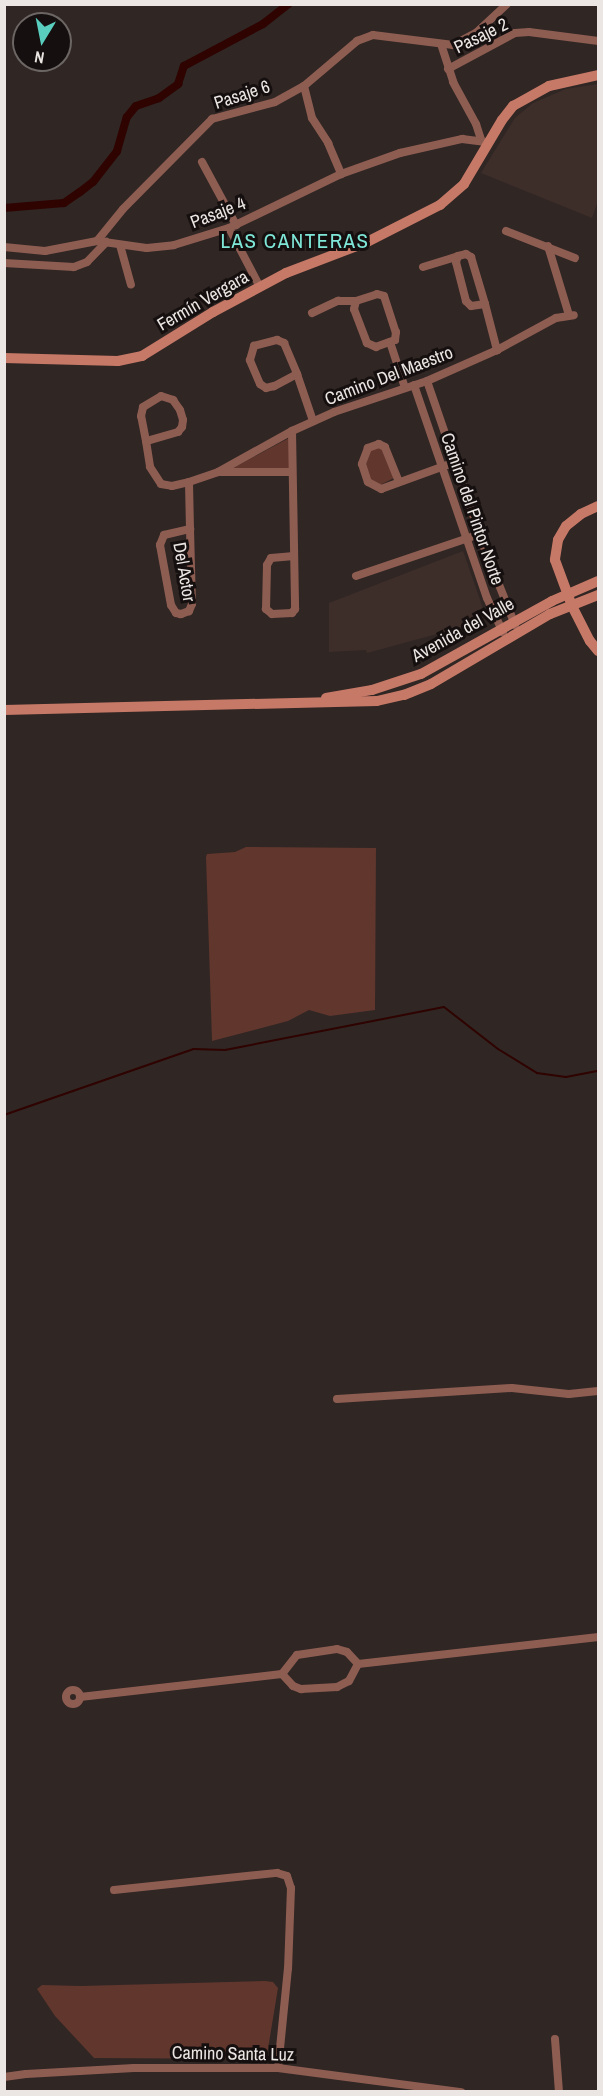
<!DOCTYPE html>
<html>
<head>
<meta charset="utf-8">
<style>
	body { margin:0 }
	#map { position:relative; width:603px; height:2096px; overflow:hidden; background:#302624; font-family:"Archivo Narrow",sans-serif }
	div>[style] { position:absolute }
	.built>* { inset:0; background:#3e2e2a }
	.green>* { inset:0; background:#60362d }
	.stream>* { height:2px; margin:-1px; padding:0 1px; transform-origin:1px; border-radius:1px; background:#2e0300 }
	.canal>* { height:8px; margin:-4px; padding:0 4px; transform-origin:4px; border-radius:4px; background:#2e0300 }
	.street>* { height:8px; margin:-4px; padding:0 4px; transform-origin:4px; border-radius:4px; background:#8e5d52 }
	.street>.ring { margin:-4px; padding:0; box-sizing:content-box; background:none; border:8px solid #8e5d52; border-radius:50% }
	.secondary>* { height:10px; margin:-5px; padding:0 5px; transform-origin:5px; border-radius:5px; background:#c77967 }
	span { translate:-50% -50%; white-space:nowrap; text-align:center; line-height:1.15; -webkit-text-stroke:6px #15100f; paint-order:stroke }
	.street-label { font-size:18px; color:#ebe5e3 }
	.quarter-label { font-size:21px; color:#7fe7d8; letter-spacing:1.5px }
	.frame { position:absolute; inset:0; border:6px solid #ebe5e3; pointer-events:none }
	.north { position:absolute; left:12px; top:12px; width:60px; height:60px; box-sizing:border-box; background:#15100f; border:2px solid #6b6564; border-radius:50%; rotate:190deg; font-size:16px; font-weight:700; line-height:24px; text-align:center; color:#ebe5e3 }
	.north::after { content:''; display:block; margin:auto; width:21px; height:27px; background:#59cebe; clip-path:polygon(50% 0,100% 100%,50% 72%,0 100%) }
</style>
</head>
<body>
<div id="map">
	<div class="built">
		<div style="clip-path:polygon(598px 84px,598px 201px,592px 218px,481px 173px,515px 118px,533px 103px,566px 89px)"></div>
		<div style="clip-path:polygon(463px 551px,486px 617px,459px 628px,367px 653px,366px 650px,329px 652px,329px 603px)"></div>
	</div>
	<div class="green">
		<div style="clip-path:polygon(289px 438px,289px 469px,233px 468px)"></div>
		<div style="clip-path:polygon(378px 446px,383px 449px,394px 478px,380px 485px,371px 480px,365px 466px,372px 448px)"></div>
		<div style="clip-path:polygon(246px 847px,376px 848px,375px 1010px,330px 1016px,309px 1010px,288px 1021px,212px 1041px,206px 857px,207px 854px,235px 852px)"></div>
		<div style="clip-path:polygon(265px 1981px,273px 1982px,278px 1988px,267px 2055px,261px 2059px,94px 2058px,55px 2016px,37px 1989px,42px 1985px,81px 1986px)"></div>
	</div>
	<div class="stream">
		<div style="left:4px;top:1115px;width:200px;rotate:-19.2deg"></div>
		<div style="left:193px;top:1049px;width:32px;rotate:2deg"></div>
		<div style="left:225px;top:1050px;width:223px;rotate:-11.1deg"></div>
		<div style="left:444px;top:1007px;width:68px;rotate:37.9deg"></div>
		<div style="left:498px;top:1049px;width:46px;rotate:31.6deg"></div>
		<div style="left:537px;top:1073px;width:29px;rotate:8deg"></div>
		<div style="left:566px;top:1077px;width:33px;rotate:-11deg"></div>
	</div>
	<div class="canal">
		<div style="left:4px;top:208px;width:60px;rotate:-4.8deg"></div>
		<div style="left:64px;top:203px;width:19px;rotate:-35deg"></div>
		<div style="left:80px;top:192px;width:16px;rotate:-38deg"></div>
		<div style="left:93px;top:182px;width:39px;rotate:-52deg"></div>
		<div style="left:117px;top:151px;width:35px;rotate:-74deg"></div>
		<div style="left:127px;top:117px;width:14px;rotate:-51deg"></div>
		<div style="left:136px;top:106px;width:24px;rotate:-19deg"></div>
		<div style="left:159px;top:98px;width:24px;rotate:-36deg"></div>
		<div style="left:178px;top:84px;width:19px;rotate:-72deg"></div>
		<div style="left:184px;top:66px;width:89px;rotate:-28deg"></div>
		<div style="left:263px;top:24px;width:33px;rotate:-38deg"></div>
	</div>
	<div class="street">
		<div style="left:441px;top:44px;width:40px;rotate:72deg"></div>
		<div style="left:453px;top:82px;width:48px;rotate:61.3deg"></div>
		<div style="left:476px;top:124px;width:16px;rotate:72deg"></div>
		<div style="left:448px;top:69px;width:76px;rotate:-28.2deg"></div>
		<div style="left:515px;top:33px;width:14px;rotate:-4deg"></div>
		<div style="left:529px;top:32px;width:70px;rotate:7.4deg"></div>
		<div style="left:304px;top:86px;width:33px;rotate:76deg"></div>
		<div style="left:312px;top:118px;width:30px;rotate:57deg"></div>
		<div style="left:328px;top:143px;width:34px;rotate:67deg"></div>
		<div style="left:202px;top:162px;width:72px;rotate:61.6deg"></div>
		<div style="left:229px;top:228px;width:67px;rotate:62.3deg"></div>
		<div style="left:506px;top:231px;width:74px;rotate:21.4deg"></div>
		<div style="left:97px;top:241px;width:41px;rotate:-50.9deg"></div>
		<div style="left:123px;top:209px;width:127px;rotate:-45.3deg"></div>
		<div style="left:212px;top:119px;width:65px;rotate:-15.1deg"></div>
		<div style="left:275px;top:102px;width:33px;rotate:-29deg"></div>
		<div style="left:304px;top:86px;width:70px;rotate:-40.3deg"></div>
		<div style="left:357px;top:41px;width:17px;rotate:-21deg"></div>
		<div style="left:373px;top:35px;width:81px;rotate:7.1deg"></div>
		<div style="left:453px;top:45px;width:26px;rotate:-28deg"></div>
		<div style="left:476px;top:33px;width:42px;rotate:-43.1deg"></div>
		<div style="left:120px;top:245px;width:41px;rotate:74.6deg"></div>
		<div style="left:548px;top:246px;width:72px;rotate:73.1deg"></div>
		<div style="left:4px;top:247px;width:41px;rotate:5.6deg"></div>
		<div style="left:45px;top:251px;width:53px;rotate:-10.9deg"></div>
		<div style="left:97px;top:241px;width:50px;rotate:8deg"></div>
		<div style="left:147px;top:248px;width:27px;rotate:-6deg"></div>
		<div style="left:174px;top:245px;width:58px;rotate:-17.2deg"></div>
		<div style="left:229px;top:228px;width:124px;rotate:-25.7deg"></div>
		<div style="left:341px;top:174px;width:63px;rotate:-19.6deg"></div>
		<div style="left:400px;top:153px;width:64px;rotate:-12.7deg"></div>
		<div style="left:462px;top:139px;width:26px;rotate:7deg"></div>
		<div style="left:4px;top:263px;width:70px;rotate:3.3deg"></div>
		<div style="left:74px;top:267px;width:14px;rotate:-21deg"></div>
		<div style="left:87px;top:262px;width:28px;rotate:-46deg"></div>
		<div style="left:423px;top:267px;width:37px;rotate:-17deg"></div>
		<div style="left:377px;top:294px;width:7px;rotate:16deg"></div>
		<div style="left:384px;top:296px;width:38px;rotate:72deg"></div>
		<div style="left:396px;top:332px;width:8px;rotate:97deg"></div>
		<div style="left:395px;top:340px;width:20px;rotate:160deg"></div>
		<div style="left:376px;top:347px;width:10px;rotate:-156deg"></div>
		<div style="left:367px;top:343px;width:36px;rotate:-111deg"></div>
		<div style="left:354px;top:309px;width:8px;rotate:-76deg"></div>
		<div style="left:356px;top:301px;width:22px;rotate:-18deg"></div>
		<div style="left:485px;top:304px;width:14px;rotate:172deg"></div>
		<div style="left:471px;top:306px;width:7px;rotate:-135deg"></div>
		<div style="left:466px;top:301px;width:40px;rotate:-104.4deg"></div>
		<div style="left:456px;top:262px;width:6px;rotate:-72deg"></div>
		<div style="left:458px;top:256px;width:8px;rotate:-14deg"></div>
		<div style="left:466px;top:254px;width:6px;rotate:31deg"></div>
		<div style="left:471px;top:257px;width:49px;rotate:73.4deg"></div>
		<div style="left:485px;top:304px;width:48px;rotate:75.4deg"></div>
		<div style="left:312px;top:313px;width:29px;rotate:-25deg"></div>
		<div style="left:338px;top:301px;width:18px"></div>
		<div style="left:390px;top:342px;width:48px;rotate:71.9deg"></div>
		<div style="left:297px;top:374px;width:26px;rotate:152deg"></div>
		<div style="left:274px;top:386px;width:8px;rotate:166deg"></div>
		<div style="left:266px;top:388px;width:7px;rotate:-146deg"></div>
		<div style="left:260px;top:384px;width:26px;rotate:-113deg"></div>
		<div style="left:250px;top:360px;width:15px;rotate:-74deg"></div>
		<div style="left:254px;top:346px;width:24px;rotate:-15deg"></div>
		<div style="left:277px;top:340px;width:8px;rotate:23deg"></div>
		<div style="left:284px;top:343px;width:34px;rotate:67deg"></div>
		<div style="left:297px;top:374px;width:50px;rotate:71.2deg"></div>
		<div style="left:427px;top:381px;width:176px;rotate:71deg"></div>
		<div style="left:484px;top:547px;width:84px;rotate:68.3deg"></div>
		<div style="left:414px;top:385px;width:225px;rotate:71.1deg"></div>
		<div style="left:487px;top:598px;width:38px;rotate:65deg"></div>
		<div style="left:161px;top:396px;width:13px;rotate:18deg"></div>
		<div style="left:173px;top:400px;width:12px;rotate:55deg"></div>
		<div style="left:180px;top:410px;width:10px;rotate:73deg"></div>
		<div style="left:183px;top:420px;width:7px;rotate:98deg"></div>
		<div style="left:182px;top:427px;width:6px;rotate:129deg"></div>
		<div style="left:178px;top:432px;width:33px;rotate:164deg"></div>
		<div style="left:146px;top:441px;width:25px;rotate:-101deg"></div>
		<div style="left:141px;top:416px;width:9px;rotate:-77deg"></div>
		<div style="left:143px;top:407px;width:21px;rotate:-31deg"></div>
		<div style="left:292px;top:431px;width:178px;rotate:89deg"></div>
		<div style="left:295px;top:609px;width:5px;rotate:127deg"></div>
		<div style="left:292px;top:613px;width:20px;rotate:177deg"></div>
		<div style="left:272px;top:614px;width:8px;rotate:-140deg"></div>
		<div style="left:266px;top:609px;width:44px;rotate:-88.7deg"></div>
		<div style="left:267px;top:565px;width:8px;rotate:-60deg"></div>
		<div style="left:271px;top:558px;width:23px;rotate:-5deg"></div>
		<div style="left:146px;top:441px;width:26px;rotate:81deg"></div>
		<div style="left:150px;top:467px;width:20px;rotate:57deg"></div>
		<div style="left:161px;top:484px;width:11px;rotate:10deg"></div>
		<div style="left:172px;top:486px;width:17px;rotate:-13deg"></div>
		<div style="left:189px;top:482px;width:31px;rotate:-19deg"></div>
		<div style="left:218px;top:472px;width:85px;rotate:-29deg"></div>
		<div style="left:292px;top:431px;width:46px;rotate:-24.3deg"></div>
		<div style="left:334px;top:412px;width:98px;rotate:-18.4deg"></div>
		<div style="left:427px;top:381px;width:77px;rotate:-23.9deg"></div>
		<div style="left:497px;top:350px;width:67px;rotate:-28.5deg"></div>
		<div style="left:556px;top:318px;width:18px;rotate:-9deg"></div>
		<div style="left:219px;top:472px;width:73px"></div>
		<div style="left:189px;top:482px;width:47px;rotate:88.8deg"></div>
		<div style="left:399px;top:482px;width:38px;rotate:-112deg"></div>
		<div style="left:385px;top:447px;width:7px;rotate:-153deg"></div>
		<div style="left:379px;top:444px;width:12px;rotate:160deg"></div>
		<div style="left:368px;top:448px;width:17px;rotate:111deg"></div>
		<div style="left:362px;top:464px;width:19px;rotate:72deg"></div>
		<div style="left:368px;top:482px;width:15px;rotate:28deg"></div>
		<div style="left:381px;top:489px;width:79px;rotate:-20deg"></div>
		<div style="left:190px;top:529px;width:75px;rotate:88.5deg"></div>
		<div style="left:192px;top:604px;width:8px;rotate:113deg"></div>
		<div style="left:189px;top:611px;width:9px;rotate:159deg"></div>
		<div style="left:181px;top:614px;width:5px;rotate:-169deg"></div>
		<div style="left:176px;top:613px;width:9px;rotate:-122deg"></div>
		<div style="left:171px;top:605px;width:61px;rotate:-100.4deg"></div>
		<div style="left:160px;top:545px;width:11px;rotate:-68deg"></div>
		<div style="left:164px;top:535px;width:27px;rotate:-13deg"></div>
		<div style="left:356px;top:576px;width:131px;rotate:-18.7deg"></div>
		<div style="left:337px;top:1399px;width:175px;rotate:-3.6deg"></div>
		<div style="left:512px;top:1388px;width:57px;rotate:6deg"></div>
		<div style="left:569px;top:1394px;width:29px;rotate:-6deg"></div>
		<div style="left:358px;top:1664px;width:242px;rotate:-6.4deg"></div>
		<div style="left:282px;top:1674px;width:16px;rotate:47deg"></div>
		<div style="left:293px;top:1686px;width:9px;rotate:21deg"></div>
		<div style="left:301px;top:1689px;width:36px;rotate:-3deg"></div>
		<div style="left:337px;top:1687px;width:13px;rotate:-27deg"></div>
		<div style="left:349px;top:1681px;width:19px;rotate:-62deg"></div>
		<div style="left:282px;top:1674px;width:24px;rotate:-52deg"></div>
		<div style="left:297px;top:1655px;width:40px;rotate:-8.5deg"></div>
		<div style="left:337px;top:1649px;width:10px;rotate:17deg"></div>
		<div style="left:347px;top:1652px;width:16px;rotate:47deg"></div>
		<div class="ring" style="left:66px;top:1690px;width:6px;height:6px"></div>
		<div style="left:80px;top:1697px;width:203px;rotate:-6.5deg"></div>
		<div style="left:114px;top:1890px;width:164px;rotate:-6deg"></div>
		<div style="left:277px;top:1873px;width:10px;rotate:17deg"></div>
		<div style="left:287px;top:1876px;width:13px;rotate:72deg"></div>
		<div style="left:291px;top:1888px;width:80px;rotate:92.1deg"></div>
		<div style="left:288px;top:1968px;width:100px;rotate:95.7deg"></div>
		<div style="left:555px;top:2039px;width:53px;rotate:85.7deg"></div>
		<div style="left:4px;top:2077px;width:22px;rotate:-8deg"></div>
		<div style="left:26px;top:2074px;width:108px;rotate:-3.2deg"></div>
		<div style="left:134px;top:2068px;width:144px"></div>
		<div style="left:278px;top:2068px;width:185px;rotate:7.5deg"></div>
	</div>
	<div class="secondary">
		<div style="left:4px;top:358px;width:114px;rotate:1.5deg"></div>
		<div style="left:118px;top:361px;width:25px;rotate:-12deg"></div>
		<div style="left:142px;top:356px;width:84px;rotate:-31.8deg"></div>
		<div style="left:213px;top:312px;width:83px;rotate:-28.1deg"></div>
		<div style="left:286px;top:273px;width:87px;rotate:-20.9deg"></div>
		<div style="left:367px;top:242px;width:82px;rotate:-26.9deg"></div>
		<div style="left:440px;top:205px;width:32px;rotate:-41deg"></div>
		<div style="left:464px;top:184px;width:74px;rotate:-59.3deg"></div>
		<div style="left:502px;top:120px;width:18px;rotate:-52deg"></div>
		<div style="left:513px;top:106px;width:41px;rotate:-29.1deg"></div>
		<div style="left:549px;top:86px;width:50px;rotate:-12.7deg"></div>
		<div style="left:598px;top:506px;width:19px;rotate:155deg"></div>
		<div style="left:581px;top:514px;width:19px;rotate:141deg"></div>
		<div style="left:566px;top:526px;width:16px;rotate:120deg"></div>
		<div style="left:558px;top:540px;width:20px;rotate:99deg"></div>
		<div style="left:555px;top:560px;width:49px;rotate:69.7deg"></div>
		<div style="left:572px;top:606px;width:39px;rotate:63deg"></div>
		<div style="left:590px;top:641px;width:13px;rotate:51deg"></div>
		<div style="left:326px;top:698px;width:47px;rotate:-9.9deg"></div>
		<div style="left:372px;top:690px;width:52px;rotate:-18.1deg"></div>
		<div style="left:421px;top:674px;width:150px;rotate:-29.1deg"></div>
		<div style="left:552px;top:601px;width:50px;rotate:-23.5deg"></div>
		<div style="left:4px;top:710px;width:373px;rotate:-1.4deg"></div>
		<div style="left:377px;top:701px;width:28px;rotate:-13deg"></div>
		<div style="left:404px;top:695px;width:29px;rotate:-22deg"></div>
		<div style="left:431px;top:684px;width:138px;rotate:-30.5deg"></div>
		<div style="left:550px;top:614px;width:52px;rotate:-21.6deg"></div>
	</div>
	<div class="street-label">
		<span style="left:481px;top:36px;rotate:-26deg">Pasaje 2</span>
		<span style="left:242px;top:95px;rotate:-18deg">Pasaje 6</span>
		<span style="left:218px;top:213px;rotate:-21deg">Pasaje 4</span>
		<span style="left:203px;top:301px;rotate:-30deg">Fermín Vergara</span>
		<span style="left:389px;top:376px;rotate:-21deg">Camino Del Maestro</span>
		<span style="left:472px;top:509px;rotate:71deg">Camino del Pintor Norte</span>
		<span style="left:184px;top:572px;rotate:80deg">Del Actor</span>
		<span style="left:463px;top:630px;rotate:-29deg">Avenida del Valle</span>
		<span style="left:233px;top:2054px;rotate:1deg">Camino Santa Luz</span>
	</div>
	<div class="quarter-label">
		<span style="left:295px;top:241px">LAS CANTERAS</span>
	</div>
	<div class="frame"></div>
	<div class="north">N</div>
</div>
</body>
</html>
